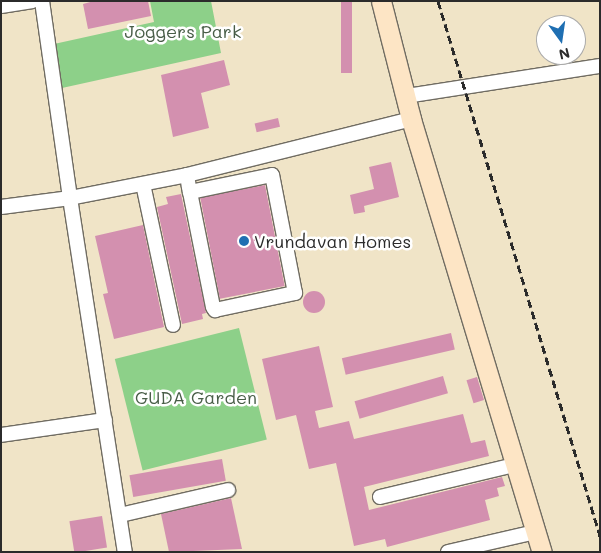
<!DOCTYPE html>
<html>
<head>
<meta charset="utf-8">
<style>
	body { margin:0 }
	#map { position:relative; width:601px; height:553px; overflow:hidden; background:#f0e4c7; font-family:Mali,sans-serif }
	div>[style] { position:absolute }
	.green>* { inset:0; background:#8dd089; transform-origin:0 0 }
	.building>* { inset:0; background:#d390af; transform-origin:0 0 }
	.round { border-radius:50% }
	.roads { filter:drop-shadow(1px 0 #706c62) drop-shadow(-1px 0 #706c62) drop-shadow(0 1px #706c62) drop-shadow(0 -1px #706c62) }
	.street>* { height:14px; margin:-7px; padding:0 7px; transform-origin:7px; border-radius:7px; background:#fff }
	.secondary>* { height:19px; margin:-9.5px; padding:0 9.5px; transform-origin:9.5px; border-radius:9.5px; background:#fde5c5 }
	.rail>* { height:3px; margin-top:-1.5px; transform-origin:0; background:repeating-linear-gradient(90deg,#2b2b2b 0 8px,transparent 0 12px) }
	.dots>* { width:14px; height:14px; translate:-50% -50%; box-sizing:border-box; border:2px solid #fff; border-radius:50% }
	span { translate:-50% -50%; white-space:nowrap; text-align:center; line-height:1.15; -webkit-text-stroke:5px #fff; paint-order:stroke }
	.park-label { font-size:18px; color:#485d47 }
	.poi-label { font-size:18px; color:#2b2b2b }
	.left { translate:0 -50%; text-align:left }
	.frame { position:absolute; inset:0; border:2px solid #2b2b2b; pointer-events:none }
	.north { position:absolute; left:536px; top:15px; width:50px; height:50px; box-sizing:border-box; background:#fff; border:1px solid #aaa; border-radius:50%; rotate:166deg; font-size:14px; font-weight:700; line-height:20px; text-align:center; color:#2b2b2b }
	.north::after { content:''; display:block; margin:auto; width:18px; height:22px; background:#1f6fb2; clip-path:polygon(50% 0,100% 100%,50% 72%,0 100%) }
</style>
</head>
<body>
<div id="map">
	<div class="green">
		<div style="clip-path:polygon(150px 1px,211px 1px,221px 53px,62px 88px,54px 44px,154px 22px)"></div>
		<div style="left:239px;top:328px;width:115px;height:128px;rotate:76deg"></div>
	</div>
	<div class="building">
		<div style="clip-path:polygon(94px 1px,148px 1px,151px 16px,88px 29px,83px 4px)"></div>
		<div style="left:341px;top:1px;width:11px;height:72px"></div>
		<div style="clip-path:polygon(224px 60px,230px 85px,201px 93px,209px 128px,173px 137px,161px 75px)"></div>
		<div style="left:278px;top:118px;width:9px;height:24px;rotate:77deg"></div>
		<div style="clip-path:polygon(391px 162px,399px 197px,364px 206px,365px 212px,354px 214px,350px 195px,374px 189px,369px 167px)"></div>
		<div style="left:265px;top:185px;width:103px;height:66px;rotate:79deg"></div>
		<div style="clip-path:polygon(181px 194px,206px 313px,202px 314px,203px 319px,182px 324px,157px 207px,168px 204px,166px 197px)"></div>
		<div style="clip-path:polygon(143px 225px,164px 327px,114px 339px,103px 294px,108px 293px,95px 236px)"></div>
		<div class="round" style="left:303px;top:291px;width:22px;height:22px"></div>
		<div style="left:451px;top:333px;width:17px;height:112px;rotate:77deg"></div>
		<div style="clip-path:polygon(319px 346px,333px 407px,315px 411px,319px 428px,349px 421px,354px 439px,463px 414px,471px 443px,485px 440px,489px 456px,364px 487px,369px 510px,502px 477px,505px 486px,497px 488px,499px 496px,485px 500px,490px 520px,387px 547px,385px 539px,354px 546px,336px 463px,309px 469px,296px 415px,276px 420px,262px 359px)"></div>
		<div style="left:443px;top:376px;width:18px;height:92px;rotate:74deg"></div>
		<div style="left:477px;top:377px;width:24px;height:11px;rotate:73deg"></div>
		<div style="left:222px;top:459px;width:22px;height:94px;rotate:80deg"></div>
		<div style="clip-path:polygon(231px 498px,242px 549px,169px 552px,161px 514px)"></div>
		<div style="left:102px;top:516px;width:32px;height:33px;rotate:81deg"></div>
	</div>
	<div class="roads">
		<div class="street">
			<div style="left:42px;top:1px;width:199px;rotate:81.9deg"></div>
			<div style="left:70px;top:198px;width:119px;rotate:-11.1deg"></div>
			<div style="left:187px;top:175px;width:231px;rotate:-14deg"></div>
			<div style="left:1px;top:6px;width:32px;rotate:-9deg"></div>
			<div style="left:406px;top:96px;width:196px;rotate:-8.8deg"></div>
			<div style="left:187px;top:175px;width:12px;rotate:81deg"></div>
			<div style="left:189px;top:187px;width:122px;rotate:78.7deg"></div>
			<div style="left:213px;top:307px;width:4px;rotate:56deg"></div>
			<div style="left:215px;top:310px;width:82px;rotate:-12deg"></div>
			<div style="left:295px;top:293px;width:120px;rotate:-101deg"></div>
			<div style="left:272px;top:175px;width:84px;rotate:168.3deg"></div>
			<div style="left:143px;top:184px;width:144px;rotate:78deg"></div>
			<div style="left:1px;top:207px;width:70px;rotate:-7.4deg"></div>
			<div style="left:70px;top:198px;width:358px;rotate:81.2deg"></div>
			<div style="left:1px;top:435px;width:105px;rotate:-8.2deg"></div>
			<div style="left:380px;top:497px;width:138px;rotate:-13.4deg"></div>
			<div style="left:120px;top:515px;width:111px;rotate:-13deg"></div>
			<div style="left:448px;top:552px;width:89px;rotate:-12.9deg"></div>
		</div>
		<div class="secondary">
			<div style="left:381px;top:1px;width:122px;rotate:75.7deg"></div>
			<div style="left:411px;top:119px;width:452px;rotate:73.2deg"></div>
		</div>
	</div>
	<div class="rail">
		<div style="left:438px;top:1px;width:559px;rotate:73.15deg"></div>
	</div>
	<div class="dots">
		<div style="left:244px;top:241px;background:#1f6fb2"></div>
	</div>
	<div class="park-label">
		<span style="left:183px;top:31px">Joggers Park</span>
		<span style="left:196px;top:397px">GUDA Garden</span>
	</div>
	<div class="poi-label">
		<span class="left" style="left:254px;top:241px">Vrundavan Homes</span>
	</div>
	<div class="frame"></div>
	<div class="north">N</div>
</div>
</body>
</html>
